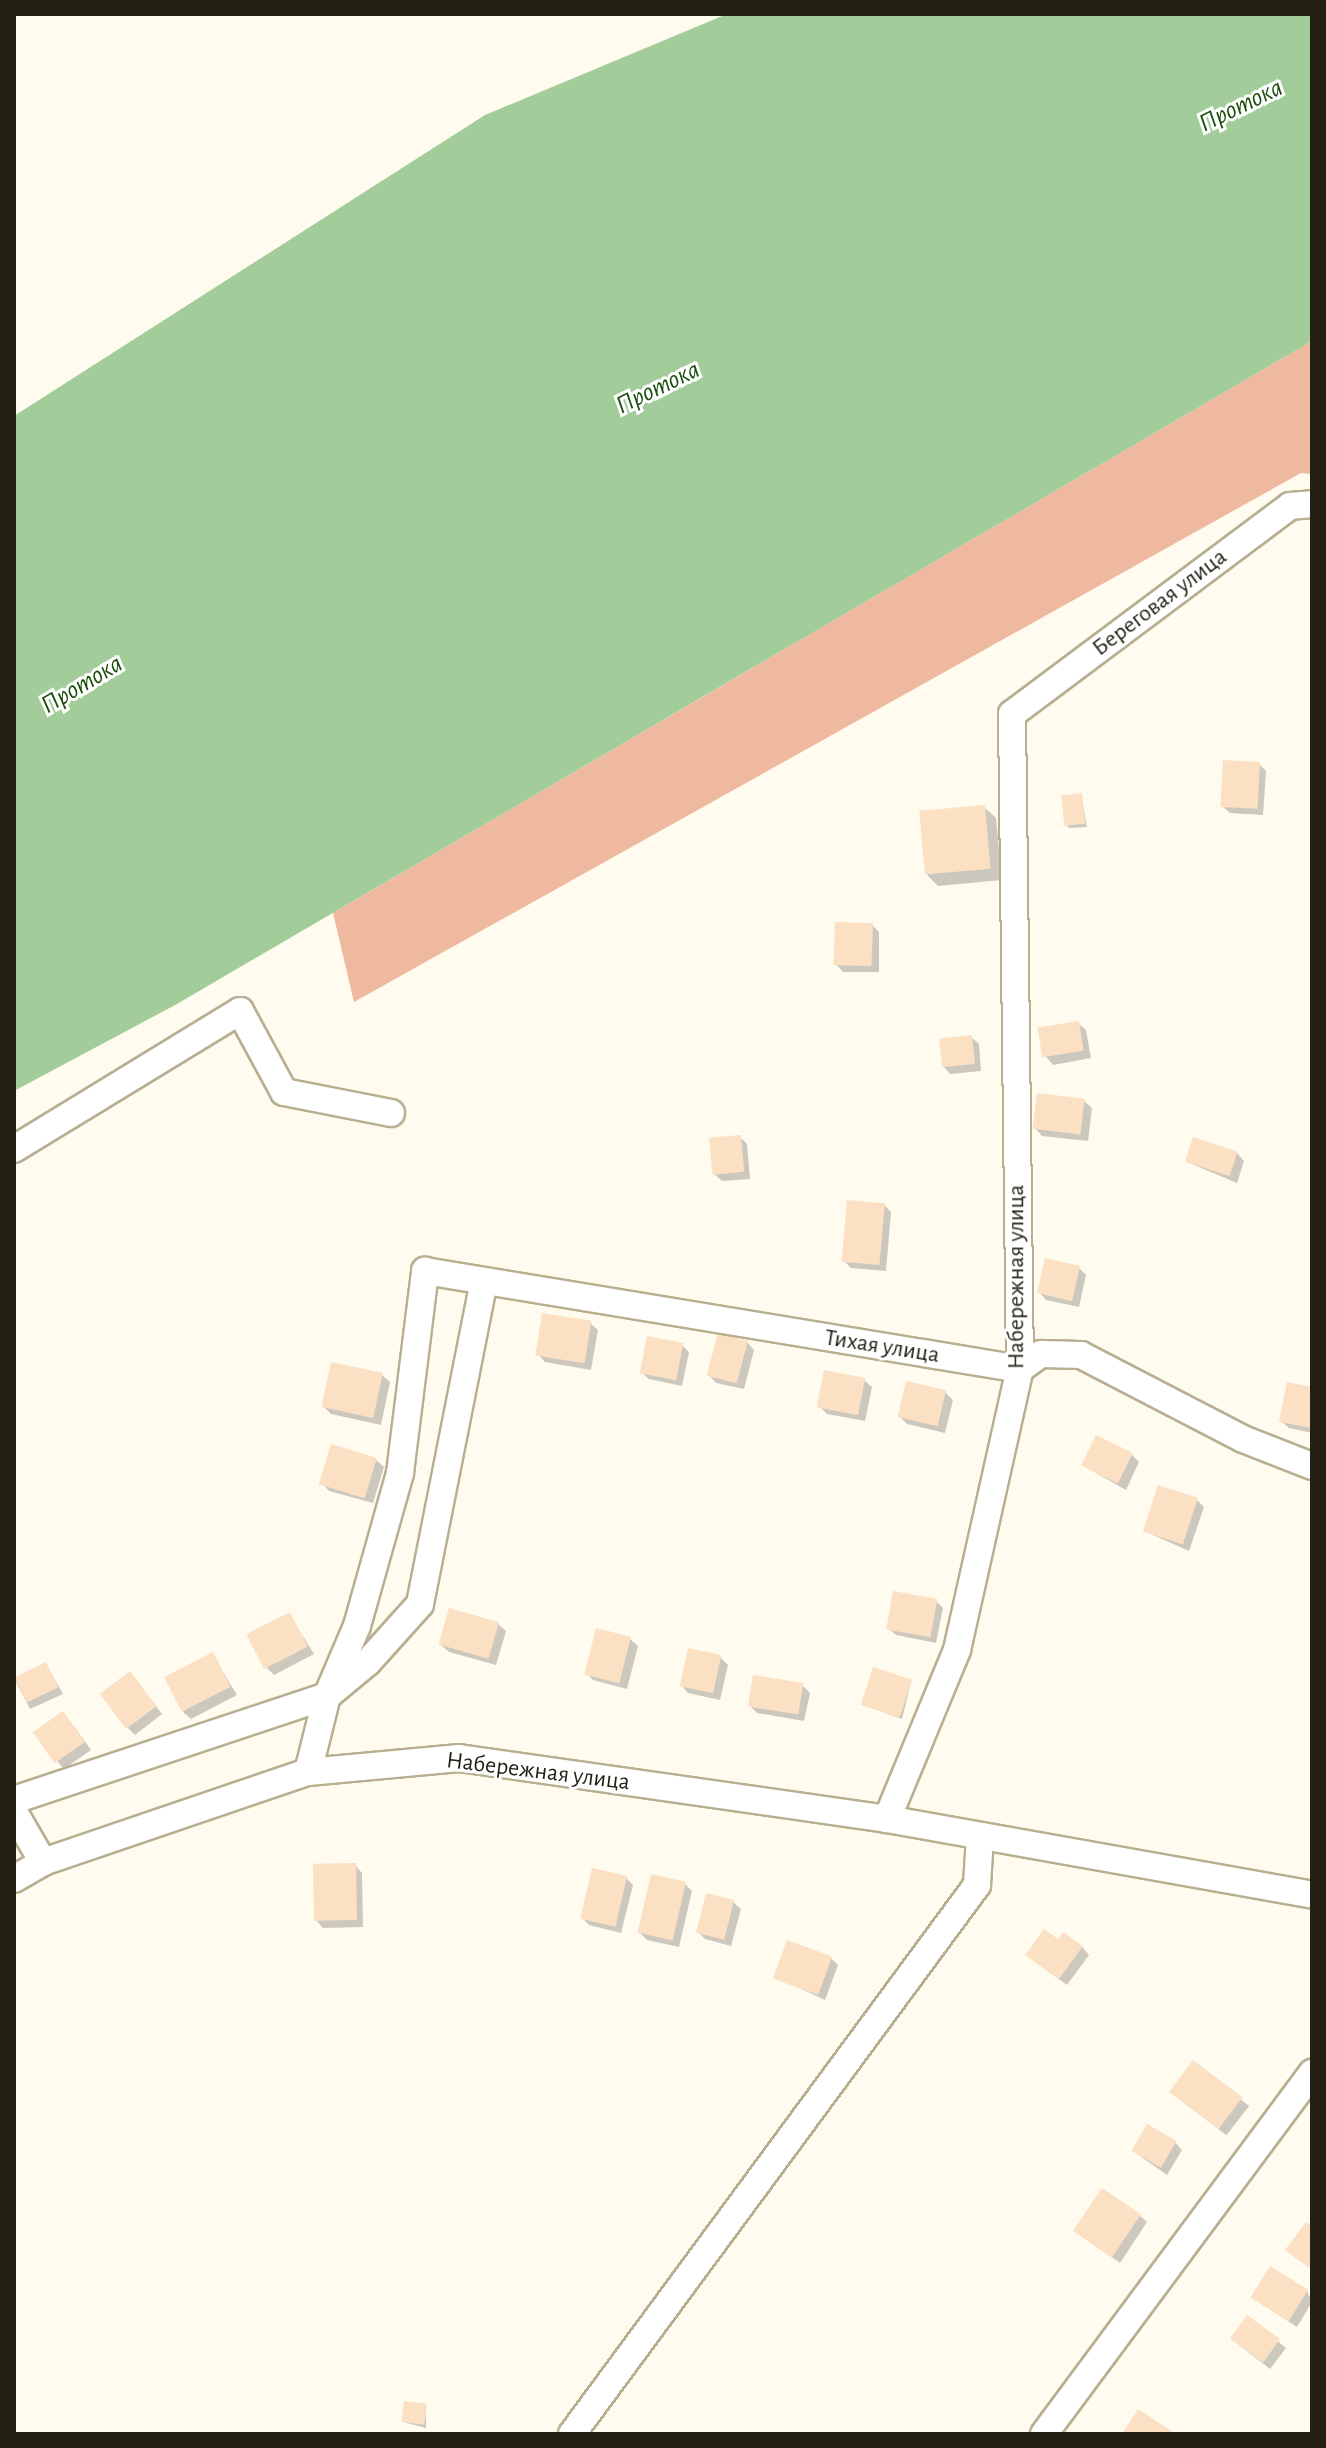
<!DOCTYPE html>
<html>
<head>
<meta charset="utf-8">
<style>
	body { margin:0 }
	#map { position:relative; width:1326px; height:2448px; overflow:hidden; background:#fffbee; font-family:"Alegreya Sans",sans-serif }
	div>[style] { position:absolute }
	.green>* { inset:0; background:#efb9a0 }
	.water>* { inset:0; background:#a3cc9b }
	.shadow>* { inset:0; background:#0003; transform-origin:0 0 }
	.building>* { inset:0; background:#fbe0c3; transform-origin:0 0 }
	.roads { filter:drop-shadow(2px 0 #b8ae90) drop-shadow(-2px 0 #b8ae90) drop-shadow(0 2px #b8ae90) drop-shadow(0 -2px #b8ae90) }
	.minor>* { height:26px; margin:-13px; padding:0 13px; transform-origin:13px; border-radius:13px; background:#fff }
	span { translate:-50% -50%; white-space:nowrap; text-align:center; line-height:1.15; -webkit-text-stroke:6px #fff; paint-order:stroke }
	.street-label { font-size:24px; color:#231f13 }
	.water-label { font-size:26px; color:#194e0a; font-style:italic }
	.frame { position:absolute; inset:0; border:16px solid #231f13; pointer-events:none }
</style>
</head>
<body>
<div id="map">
	<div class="green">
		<div style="clip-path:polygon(1312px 341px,1312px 474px,1301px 473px,354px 1002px,333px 913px)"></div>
	</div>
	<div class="water">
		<div style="clip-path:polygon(727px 14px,1312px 14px,1312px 341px,177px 1004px,14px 1091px,14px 416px,485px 115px)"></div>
	</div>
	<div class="shadow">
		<div style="clip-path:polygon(1259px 764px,1266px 771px,1263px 815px,1230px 813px,1222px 806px)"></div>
		<div style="clip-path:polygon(1081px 795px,1087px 827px,1069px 828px,1066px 825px)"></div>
		<div style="clip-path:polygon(984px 807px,996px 818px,1002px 880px,938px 886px,927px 875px)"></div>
		<div style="clip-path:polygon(872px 925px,879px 932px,879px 972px,843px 972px,836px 964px)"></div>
		<div style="clip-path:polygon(1078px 1023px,1086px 1030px,1091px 1058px,1053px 1065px,1046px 1057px)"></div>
		<div style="clip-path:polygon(971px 1037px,979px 1044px,981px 1071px,950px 1074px,943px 1066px)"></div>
		<div style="clip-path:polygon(1084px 1101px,1092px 1108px,1088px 1141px,1042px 1136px,1035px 1128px)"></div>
		<div style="clip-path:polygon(740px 1137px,747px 1144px,750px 1179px,722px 1181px,714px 1174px)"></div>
		<div style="clip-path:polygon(1237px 1153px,1244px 1161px,1237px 1183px,1187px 1162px)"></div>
		<div style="clip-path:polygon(884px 1205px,891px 1212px,886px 1271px,851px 1268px,844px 1261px)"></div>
		<div style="clip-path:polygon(1079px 1268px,1086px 1275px,1079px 1307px,1046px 1300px,1039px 1292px)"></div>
		<div style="clip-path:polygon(590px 1323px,598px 1330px,591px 1370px,545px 1362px,538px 1354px)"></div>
		<div style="clip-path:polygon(747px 1342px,754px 1350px,744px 1389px,716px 1383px,709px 1375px)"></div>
		<div style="clip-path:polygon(682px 1345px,689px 1352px,682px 1386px,649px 1379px,641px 1372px)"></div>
		<div style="clip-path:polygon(382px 1375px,390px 1382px,381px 1425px,331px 1414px,324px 1407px)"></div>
		<div style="clip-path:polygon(864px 1380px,872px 1387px,865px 1421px,827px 1414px,819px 1406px)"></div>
		<div style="clip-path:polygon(1312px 1389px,1312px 1433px,1289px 1428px,1281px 1421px)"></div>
		<div style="clip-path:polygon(945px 1392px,953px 1400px,945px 1433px,907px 1424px,900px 1417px)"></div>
		<div style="clip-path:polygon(1132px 1455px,1139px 1462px,1126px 1490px,1084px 1466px)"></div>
		<div style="clip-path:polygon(376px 1460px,384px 1467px,373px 1503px,329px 1491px,322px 1483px)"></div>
		<div style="clip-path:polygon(1197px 1500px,1204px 1507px,1189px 1551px,1144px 1531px)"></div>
		<div style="clip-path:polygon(936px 1601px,943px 1608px,936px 1643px,896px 1635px,888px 1628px)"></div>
		<div style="clip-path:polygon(289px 1614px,314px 1654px,274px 1675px,267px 1668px)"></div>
		<div style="clip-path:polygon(498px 1624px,506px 1631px,496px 1665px,449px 1652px,441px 1645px)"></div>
		<div style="clip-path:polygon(630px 1639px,638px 1646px,627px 1689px,593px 1680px,586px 1673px)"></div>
		<div style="clip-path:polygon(213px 1655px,237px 1695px,191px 1719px,183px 1712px)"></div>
		<div style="clip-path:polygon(720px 1657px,728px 1665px,720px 1700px,688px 1693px,681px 1685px)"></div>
		<div style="clip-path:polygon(46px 1664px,63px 1694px,30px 1709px,14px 1678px)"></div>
		<div style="clip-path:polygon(137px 1681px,162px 1714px,135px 1735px,128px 1728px)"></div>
		<div style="clip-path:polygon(911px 1682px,902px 1719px,863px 1705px)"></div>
		<div style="clip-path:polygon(802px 1685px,810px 1693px,804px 1721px,757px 1713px,749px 1705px)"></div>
		<div style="clip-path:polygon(70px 1721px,91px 1750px,64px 1769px,57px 1761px)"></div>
		<div style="clip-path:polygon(355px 1865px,362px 1873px,363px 1927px,323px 1928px,316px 1920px)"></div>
		<div style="clip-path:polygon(626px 1878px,633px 1885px,621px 1933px,589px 1925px,582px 1918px)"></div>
		<div style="clip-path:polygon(685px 1884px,692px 1891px,679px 1947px,647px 1940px,640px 1933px)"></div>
		<div style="clip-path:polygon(733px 1902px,741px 1909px,731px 1946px,705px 1939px,697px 1931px)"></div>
		<div style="clip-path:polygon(1082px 1947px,1089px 1955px,1067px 1985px,1035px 1962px)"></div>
		<div style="clip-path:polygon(831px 1958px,838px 1965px,825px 2000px,775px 1977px)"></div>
		<div style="left:1194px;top:2063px;width:70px;height:37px;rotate:38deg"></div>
		<div style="clip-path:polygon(1175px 2142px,1182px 2150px,1167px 2175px,1133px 2151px)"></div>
		<div style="clip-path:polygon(1139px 2215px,1147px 2222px,1120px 2263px,1076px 2232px)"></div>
		<div style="clip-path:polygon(1307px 2291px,1312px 2302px,1297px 2327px,1253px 2298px)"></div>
		<div style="clip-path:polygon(1248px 2317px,1286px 2348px,1270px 2369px,1239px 2345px)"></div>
		<div style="clip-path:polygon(426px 2406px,426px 2428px,403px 2422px)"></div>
	</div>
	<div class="building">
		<div style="left:1223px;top:760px;width:37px;height:47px;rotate:3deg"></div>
		<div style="left:1082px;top:793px;width:31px;height:21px;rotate:84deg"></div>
		<div style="left:985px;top:805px;width:64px;height:66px;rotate:85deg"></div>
		<div style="left:835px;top:922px;width:38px;height:43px;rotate:2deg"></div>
		<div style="left:1079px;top:1021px;width:30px;height:42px;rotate:81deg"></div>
		<div style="left:972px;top:1035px;width:29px;height:33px;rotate:84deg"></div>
		<div style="left:1037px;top:1093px;width:48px;height:36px;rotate:7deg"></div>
		<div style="left:741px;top:1135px;width:37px;height:32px;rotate:85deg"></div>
		<div style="left:1193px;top:1137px;width:47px;height:26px;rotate:18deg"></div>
		<div style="left:847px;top:1200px;width:38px;height:62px;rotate:5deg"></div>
		<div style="left:1045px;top:1258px;width:36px;height:36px;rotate:13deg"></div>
		<div style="left:542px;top:1313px;width:50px;height:43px;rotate:9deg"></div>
		<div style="left:718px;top:1333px;width:31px;height:44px;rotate:15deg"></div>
		<div style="left:647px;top:1336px;width:37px;height:38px;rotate:11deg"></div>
		<div style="left:331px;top:1362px;width:53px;height:46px;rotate:12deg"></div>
		<div style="left:824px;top:1370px;width:42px;height:38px;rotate:11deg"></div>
		<div style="left:906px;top:1381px;width:41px;height:37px;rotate:13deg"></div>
		<div style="clip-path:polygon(1287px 1382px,1312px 1387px,1312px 1428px,1279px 1422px)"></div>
		<div style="left:1096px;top:1435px;width:41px;height:34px;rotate:26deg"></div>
		<div style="left:331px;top:1444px;width:48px;height:42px;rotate:17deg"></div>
		<div style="left:1158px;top:1485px;width:42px;height:49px;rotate:18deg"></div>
		<div style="left:893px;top:1591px;width:45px;height:39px;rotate:10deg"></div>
		<div style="left:449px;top:1608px;width:52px;height:38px;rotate:16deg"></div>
		<div style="left:290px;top:1612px;width:39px;height:49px;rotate:63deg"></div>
		<div style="left:596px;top:1628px;width:36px;height:48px;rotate:14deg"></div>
		<div style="left:688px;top:1648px;width:34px;height:39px;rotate:12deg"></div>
		<div style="left:213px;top:1652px;width:39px;height:55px;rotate:63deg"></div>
		<div style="left:46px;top:1662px;width:28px;height:35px;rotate:64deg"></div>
		<div style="left:873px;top:1667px;width:41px;height:40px;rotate:18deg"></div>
		<div style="left:130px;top:1671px;width:44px;height:38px;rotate:53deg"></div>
		<div style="left:753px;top:1675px;width:51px;height:32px;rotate:9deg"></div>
		<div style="left:63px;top:1711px;width:38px;height:37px;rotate:55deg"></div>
		<div style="left:356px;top:1863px;width:57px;height:43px;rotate:89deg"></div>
		<div style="left:592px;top:1868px;width:36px;height:52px;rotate:13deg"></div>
		<div style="left:651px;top:1874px;width:36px;height:60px;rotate:13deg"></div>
		<div style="left:706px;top:1893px;width:29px;height:41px;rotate:14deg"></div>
		<div style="clip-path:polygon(1044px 1929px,1058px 1939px,1063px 1932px,1083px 1946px,1059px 1979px,1025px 1955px)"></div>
		<div style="left:787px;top:1940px;width:48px;height:41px;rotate:20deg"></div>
		<div style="left:1193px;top:2060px;width:62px;height:40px;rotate:37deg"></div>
		<div style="left:1147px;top:2124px;width:34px;height:31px;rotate:30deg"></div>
		<div style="left:1102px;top:2188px;width:47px;height:52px;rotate:34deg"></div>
		<div style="clip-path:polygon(1306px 2222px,1312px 2226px,1311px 2269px,1285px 2250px)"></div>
		<div style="left:1270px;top:2266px;width:45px;height:37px;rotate:32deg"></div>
		<div style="left:1247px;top:2315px;width:41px;height:29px;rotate:36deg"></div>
		<div style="left:404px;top:2401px;width:23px;height:21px;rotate:7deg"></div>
		<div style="clip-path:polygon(1138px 2409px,1176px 2434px,1122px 2434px)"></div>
	</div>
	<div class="roads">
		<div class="minor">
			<div style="left:14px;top:1149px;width:265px;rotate:-31.4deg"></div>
			<div style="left:240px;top:1011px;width:92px;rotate:61.5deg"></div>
			<div style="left:284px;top:1092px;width:109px;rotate:11.1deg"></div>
			<div style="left:308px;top:1772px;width:78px;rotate:-76deg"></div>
			<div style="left:327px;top:1696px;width:76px;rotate:-66.8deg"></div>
			<div style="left:357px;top:1626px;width:159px;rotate:-74.3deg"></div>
			<div style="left:400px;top:1473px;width:204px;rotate:-82.9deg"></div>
			<div style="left:425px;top:1271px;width:603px;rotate:9.35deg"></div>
			<div style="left:1020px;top:1369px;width:26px;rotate:-36deg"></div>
			<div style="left:1041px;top:1354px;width:40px;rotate:1.4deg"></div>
			<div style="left:1081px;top:1355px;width:182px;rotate:27.4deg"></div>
			<div style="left:1243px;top:1439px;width:74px;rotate:21.4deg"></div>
			<div style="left:14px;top:1800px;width:330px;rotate:-18.4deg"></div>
			<div style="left:327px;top:1696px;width:53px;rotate:-39.7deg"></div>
			<div style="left:368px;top:1662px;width:78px;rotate:-48.1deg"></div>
			<div style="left:420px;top:1604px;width:328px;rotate:-78.8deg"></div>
			<div style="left:14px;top:1812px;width:58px;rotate:59.9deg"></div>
			<div style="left:887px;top:1819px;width:183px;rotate:-67.5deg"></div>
			<div style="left:957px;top:1650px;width:288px;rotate:-77.4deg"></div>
			<div style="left:1020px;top:1369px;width:655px;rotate:-90.7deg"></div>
			<div style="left:1012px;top:714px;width:347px;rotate:-36.8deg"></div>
			<div style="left:1290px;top:506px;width:22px;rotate:-5deg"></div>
			<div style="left:14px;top:1879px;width:34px;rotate:-30deg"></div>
			<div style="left:43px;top:1862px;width:280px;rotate:-18.8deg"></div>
			<div style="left:308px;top:1772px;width:152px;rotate:-5.3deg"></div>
			<div style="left:459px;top:1758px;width:432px;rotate:8.1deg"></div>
			<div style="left:887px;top:1819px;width:432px;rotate:10.1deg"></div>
			<div style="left:572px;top:2434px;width:682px;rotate:-53.58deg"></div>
			<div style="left:977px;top:1885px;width:49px;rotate:-86.5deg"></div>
			<div style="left:1044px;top:2434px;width:450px;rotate:-53.4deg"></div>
		</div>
	</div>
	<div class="street-label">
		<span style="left:1160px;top:603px;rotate:-37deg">Береговая улица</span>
		<span style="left:1017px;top:1277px;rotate:-90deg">Набережная улица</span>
		<span style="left:882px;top:1347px;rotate:9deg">Тихая улица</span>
		<span style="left:538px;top:1772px;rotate:7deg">Набережная улица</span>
	</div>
	<div class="water-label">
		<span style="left:1241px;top:106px;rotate:-26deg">Протока</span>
		<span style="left:658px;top:388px;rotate:-26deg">Протока</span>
		<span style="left:82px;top:685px;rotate:-31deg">Протока</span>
	</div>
	<div class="frame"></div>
</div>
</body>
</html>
